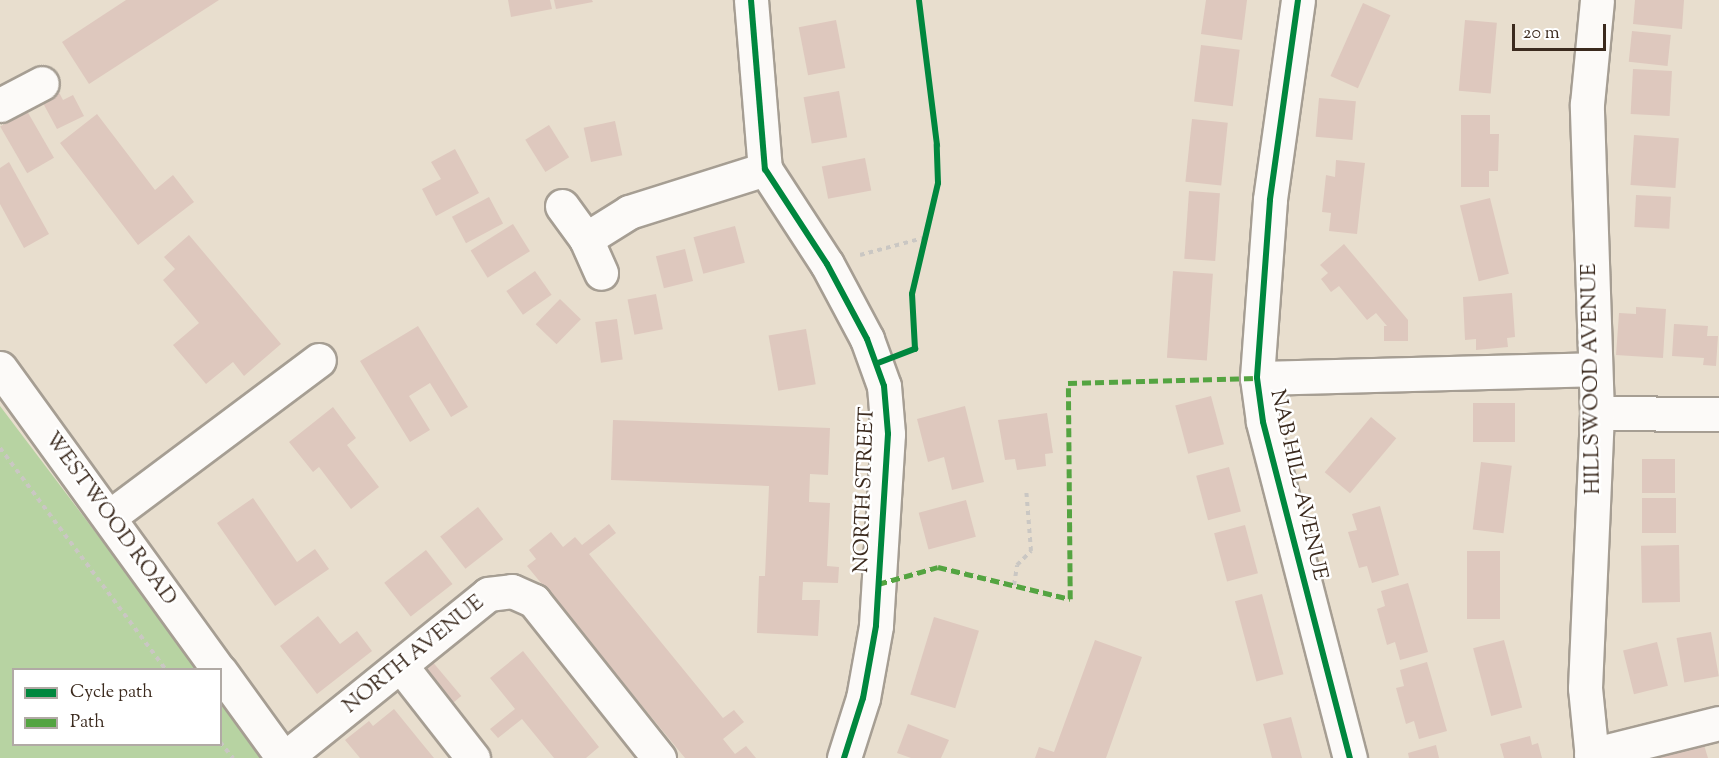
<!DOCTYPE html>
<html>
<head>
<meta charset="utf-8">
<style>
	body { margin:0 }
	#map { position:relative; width:1719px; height:758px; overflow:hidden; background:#e8dece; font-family:"Sorts Mill Goudy",serif }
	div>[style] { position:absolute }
	.green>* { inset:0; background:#b7d3a2 }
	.building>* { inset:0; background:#dec8be; transform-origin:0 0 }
	.path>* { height:4px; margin-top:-2px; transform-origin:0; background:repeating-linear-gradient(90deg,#cac7c3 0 4.5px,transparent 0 9px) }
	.roads { filter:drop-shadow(2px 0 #a69e93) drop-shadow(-2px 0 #a69e93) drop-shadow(0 2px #a69e93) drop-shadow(0 -2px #a69e93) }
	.minor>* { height:33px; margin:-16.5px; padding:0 16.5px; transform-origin:16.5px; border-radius:16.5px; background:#fcfaf8 }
	.quiet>* { height:4.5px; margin-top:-2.25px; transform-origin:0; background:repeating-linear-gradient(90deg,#54a441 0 9px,transparent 0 13.5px) }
	.cycleway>* { height:6px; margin:-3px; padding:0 3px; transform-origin:3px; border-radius:3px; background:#00873e }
	span { translate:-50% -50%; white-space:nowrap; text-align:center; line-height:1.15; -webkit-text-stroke:5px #fff; paint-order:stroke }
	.street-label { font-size:21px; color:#3b2a1e }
	.legend { position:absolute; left:12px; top:668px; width:210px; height:78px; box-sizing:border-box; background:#fff; border:2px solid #b1aaa5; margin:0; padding:8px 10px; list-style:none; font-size:18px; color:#3b2a1e }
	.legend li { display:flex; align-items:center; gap:12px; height:30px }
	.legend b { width:30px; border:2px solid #b1aaa5 }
	.scale { position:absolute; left:1512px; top:24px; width:94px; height:27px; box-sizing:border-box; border:3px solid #3b2a1e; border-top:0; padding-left:8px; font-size:18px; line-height:21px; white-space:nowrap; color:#3b2a1e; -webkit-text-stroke:4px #fff; paint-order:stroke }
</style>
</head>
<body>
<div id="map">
	<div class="green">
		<div style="clip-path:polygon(0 406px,199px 669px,14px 670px,14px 744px,220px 744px,221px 699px,264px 758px,0 758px)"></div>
	</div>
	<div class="building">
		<div style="clip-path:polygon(126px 0,219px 0,89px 84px,62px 42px)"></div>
		<div style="clip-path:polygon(508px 0,550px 0,552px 9px,511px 17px)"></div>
		<div style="clip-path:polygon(554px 0,592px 0,593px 2px,556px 9px)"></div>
		<div style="clip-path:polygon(1206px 0,1247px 0,1242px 40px,1201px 34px)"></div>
		<div style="clip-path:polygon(1635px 0,1684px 0,1682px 29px,1633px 24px)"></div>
		<div style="left:1363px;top:3px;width:30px;height:80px;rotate:24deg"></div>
		<div style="left:836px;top:20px;width:49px;height:38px;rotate:79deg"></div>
		<div style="left:1465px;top:20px;width:32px;height:71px;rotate:5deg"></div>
		<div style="left:1632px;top:31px;width:39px;height:31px;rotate:6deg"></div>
		<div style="left:1201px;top:45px;width:39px;height:57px;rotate:7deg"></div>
		<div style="left:1633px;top:69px;width:39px;height:45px;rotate:3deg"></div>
		<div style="clip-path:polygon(54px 83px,63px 100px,73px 95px,84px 116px,57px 129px,37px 92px)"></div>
		<div style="left:839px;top:91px;width:47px;height:36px;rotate:80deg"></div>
		<div style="left:1319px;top:98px;width:37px;height:39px;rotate:5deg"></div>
		<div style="left:27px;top:111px;width:54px;height:31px;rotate:60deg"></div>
		<div style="clip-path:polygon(97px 114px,155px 190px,173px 175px,194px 202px,138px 245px,60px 143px)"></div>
		<div style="clip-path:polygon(1461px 115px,1490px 115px,1490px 134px,1499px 134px,1498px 171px,1489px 171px,1489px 187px,1461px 187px)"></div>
		<div style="left:1192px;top:119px;width:36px;height:63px;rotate:6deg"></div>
		<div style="left:615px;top:121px;width:35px;height:32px;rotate:78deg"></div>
		<div style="left:549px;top:125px;width:38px;height:28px;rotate:58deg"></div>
		<div style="left:1634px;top:135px;width:45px;height:50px;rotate:4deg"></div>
		<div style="clip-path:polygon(455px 149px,479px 193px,436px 216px,422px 189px,441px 179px,431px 162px)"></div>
		<div style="left:865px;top:158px;width:33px;height:44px;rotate:79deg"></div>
		<div style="clip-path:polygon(1336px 160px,1365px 163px,1357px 234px,1329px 231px,1331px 213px,1322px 212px,1326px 175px,1335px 177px)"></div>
		<div style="clip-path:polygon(9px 162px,49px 234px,24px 248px,0 204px,0 168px)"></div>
		<div style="left:1189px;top:191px;width:31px;height:68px;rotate:4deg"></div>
		<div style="left:1636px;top:195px;width:35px;height:32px;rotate:3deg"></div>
		<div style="left:489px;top:197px;width:30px;height:42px;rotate:62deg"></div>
		<div style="left:1490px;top:198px;width:78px;height:31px;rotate:76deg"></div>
		<div style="left:513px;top:224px;width:32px;height:50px;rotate:58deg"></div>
		<div style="left:735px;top:226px;width:38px;height:43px;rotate:75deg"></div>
		<div style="clip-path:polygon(189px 235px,281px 344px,244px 376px,233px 362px,206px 384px,173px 345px,199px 323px,163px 280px,175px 269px,164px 257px)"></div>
		<div style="clip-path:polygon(1344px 244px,1408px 320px,1408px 341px,1384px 341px,1384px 326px,1387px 326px,1376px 313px,1367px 320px,1339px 286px,1331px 292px,1321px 279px,1328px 273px,1320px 265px)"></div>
		<div style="left:685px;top:249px;width:33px;height:30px;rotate:76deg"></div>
		<div style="left:535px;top:271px;width:29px;height:35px;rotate:55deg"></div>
		<div style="left:1173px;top:271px;width:40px;height:87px;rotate:4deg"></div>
		<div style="clip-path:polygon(1512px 293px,1515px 337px,1507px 338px,1508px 347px,1476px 350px,1476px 339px,1465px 340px,1463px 297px)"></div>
		<div style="left:656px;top:294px;width:36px;height:29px;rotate:79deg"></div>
		<div style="left:560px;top:299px;width:29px;height:35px;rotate:44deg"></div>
		<div style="clip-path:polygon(1636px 307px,1666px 309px,1663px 358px,1616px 355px,1619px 313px,1636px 314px)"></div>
		<div style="left:617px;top:319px;width:41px;height:22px;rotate:82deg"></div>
		<div style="clip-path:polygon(1674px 324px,1708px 326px,1707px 336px,1718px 336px,1716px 366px,1703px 365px,1704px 358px,1672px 356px)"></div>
		<div style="clip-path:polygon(418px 326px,468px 407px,451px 417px,430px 383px,409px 396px,430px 430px,410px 442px,360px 361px)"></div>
		<div style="left:806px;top:329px;width:56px;height:38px;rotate:80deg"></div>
		<div style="left:1211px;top:396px;width:50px;height:37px;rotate:75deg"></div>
		<div style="left:1473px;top:403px;width:42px;height:39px"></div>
		<div style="clip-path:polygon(965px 406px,984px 482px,952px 490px,944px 457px,928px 462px,917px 419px)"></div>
		<div style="clip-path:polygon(333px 407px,356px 438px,347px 445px,379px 487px,351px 509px,319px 467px,313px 472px,289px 442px)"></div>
		<div style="clip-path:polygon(1047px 413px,1053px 453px,1045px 454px,1046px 466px,1017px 470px,1015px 459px,1005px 460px,998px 420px)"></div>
		<div style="left:1371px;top:417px;width:33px;height:72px;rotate:40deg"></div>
		<div style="clip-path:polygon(613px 420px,830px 428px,828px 475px,810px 474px,809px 502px,830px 503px,827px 566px,839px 567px,838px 583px,803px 582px,802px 600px,820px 600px,818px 636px,757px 633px,759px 576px,765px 576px,769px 486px,611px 480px)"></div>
		<div style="left:1642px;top:459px;width:33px;height:34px"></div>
		<div style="left:1481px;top:462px;width:31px;height:68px;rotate:7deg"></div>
		<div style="left:1229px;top:467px;width:46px;height:34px;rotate:75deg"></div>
		<div style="clip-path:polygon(253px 498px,297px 562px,315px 549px,329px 569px,275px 606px,217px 523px)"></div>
		<div style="left:1642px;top:498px;width:34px;height:35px"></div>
		<div style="left:966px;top:500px;width:38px;height:49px;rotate:75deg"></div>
		<div style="clip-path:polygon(1380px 506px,1399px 575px,1372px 583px,1367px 566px,1359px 568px,1348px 532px,1357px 530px,1352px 514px)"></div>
		<div style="left:478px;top:507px;width:41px;height:48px;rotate:52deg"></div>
		<div style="clip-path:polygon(609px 524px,616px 533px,589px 554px,723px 718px,734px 710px,744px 722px,723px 739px,735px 754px,746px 746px,756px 758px,685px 758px,527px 566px,536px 559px,529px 550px,551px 532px,563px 547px,575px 537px,582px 545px)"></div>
		<div style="left:1245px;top:525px;width:50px;height:32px;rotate:75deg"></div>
		<div style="left:1679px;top:545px;width:57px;height:38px;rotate:89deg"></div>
		<div style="left:426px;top:550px;width:43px;height:53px;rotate:52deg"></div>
		<div style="left:1467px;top:551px;width:33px;height:68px"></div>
		<div style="clip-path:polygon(1408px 583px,1428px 652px,1400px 660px,1395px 642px,1387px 645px,1377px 609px,1385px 606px,1381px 591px)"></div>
		<div style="left:1262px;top:594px;width:83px;height:28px;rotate:75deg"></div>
		<div style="clip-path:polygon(318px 616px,340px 644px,357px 631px,372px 651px,317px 694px,280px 646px)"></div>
		<div style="left:934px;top:617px;width:47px;height:81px;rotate:17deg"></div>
		<div style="left:1711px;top:632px;width:45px;height:35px;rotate:80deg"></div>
		<div style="clip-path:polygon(1095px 640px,1142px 657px,1106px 758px,1035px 758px,1039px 747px,1054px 752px)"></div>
		<div style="left:1504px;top:640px;width:70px;height:32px;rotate:75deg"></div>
		<div style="left:1657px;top:642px;width:45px;height:35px;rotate:76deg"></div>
		<div style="clip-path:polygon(523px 651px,599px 747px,586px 758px,554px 758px,522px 719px,498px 738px,490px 729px,515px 709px,490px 678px)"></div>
		<div style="left:431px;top:660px;width:47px;height:21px;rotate:50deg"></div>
		<div style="clip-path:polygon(1427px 662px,1447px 731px,1419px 739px,1414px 721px,1406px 724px,1396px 688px,1404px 686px,1400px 670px)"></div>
		<div style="clip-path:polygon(394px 709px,420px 741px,434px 758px,360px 758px,345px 740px,369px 721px,373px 726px)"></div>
		<div style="clip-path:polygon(1291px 717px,1302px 758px,1272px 758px,1263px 724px)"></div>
		<div style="clip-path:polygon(908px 724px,949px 740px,941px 758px,911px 758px,897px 753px)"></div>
		<div style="clip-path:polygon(1530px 736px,1532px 745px,1538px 743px,1542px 758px,1504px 758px,1500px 744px)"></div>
		<div style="clip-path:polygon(1436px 745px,1439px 758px,1409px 758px,1408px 753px)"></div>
		<div style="clip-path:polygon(1704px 745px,1708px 758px,1657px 758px,1656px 757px)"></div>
	</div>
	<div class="path">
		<div style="left:860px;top:255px;width:65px;rotate:-15.1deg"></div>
		<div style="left:0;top:448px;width:277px;rotate:53.2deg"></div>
		<div style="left:1014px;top:585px;width:20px;rotate:-81deg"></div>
		<div style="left:1017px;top:565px;width:20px;rotate:-45deg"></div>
		<div style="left:1031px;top:551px;width:63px;rotate:-94.5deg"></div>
		<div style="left:220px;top:742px;width:21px;rotate:51deg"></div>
	</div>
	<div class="roads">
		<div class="minor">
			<div style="left:751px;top:0;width:170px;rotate:85.3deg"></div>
			<div style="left:765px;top:169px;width:113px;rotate:56.9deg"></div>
			<div style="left:827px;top:264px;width:85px;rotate:61.9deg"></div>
			<div style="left:867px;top:339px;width:50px;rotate:70.1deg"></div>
			<div style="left:884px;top:386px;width:48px;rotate:85.2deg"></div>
			<div style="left:888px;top:434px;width:192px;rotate:93.6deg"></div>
			<div style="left:876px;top:626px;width:73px;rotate:100.2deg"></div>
			<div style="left:863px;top:698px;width:63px;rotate:107.6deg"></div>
			<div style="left:1298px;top:0;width:202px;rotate:98deg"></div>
			<div style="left:1270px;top:200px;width:178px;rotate:94.2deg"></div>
			<div style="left:1257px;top:378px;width:44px;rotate:82.2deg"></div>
			<div style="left:1263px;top:422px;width:347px;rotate:75.5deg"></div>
			<div style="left:0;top:105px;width:47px;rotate:-27.6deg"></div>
			<div style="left:562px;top:206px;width:41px;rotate:54deg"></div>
			<div style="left:586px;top:239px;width:37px;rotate:66deg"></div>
			<div style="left:586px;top:239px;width:51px;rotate:-32.1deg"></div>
			<div style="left:629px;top:212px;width:143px;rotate:-17.5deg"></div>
			<div style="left:0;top:368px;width:373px;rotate:54.1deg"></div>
			<div style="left:1257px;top:378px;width:338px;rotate:-1.5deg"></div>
			<div style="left:1597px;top:413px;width:122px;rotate:0.5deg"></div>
			<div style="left:109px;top:517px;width:262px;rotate:-36.8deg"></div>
			<div style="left:401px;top:666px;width:117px;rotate:52deg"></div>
			<div style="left:220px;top:671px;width:107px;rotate:54.1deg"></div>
			<div style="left:1591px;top:755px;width:132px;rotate:-14deg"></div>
			<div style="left:285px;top:758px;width:261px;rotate:-38.9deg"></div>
			<div style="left:488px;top:594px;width:24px;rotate:-7deg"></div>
			<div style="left:512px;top:591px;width:24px;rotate:24deg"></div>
			<div style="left:534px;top:601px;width:201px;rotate:51.5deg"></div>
			<div style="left:1592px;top:758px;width:70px;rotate:-95.7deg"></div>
			<div style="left:1585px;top:688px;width:275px;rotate:-87.5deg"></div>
			<div style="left:1597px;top:413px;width:309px;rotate:-91.9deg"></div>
			<div style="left:1587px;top:104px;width:104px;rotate:-84.5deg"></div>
		</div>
	</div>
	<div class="quiet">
		<div style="left:878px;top:584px;width:62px;rotate:-15.8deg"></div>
		<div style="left:938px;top:567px;width:136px;rotate:13.6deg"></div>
		<div style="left:1070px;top:599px;width:216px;rotate:-90.5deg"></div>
		<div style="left:1068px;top:383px;width:189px;rotate:-1.5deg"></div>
	</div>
	<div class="cycleway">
		<div style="left:751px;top:0;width:170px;rotate:85.3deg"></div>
		<div style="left:765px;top:169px;width:113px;rotate:56.9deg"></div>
		<div style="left:827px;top:264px;width:85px;rotate:61.9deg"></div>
		<div style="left:867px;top:339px;width:50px;rotate:70.1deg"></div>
		<div style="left:884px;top:386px;width:48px;rotate:85.2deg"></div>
		<div style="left:888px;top:434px;width:192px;rotate:93.6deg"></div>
		<div style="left:876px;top:626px;width:73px;rotate:100.2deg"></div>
		<div style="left:863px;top:698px;width:63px;rotate:107.6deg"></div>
		<div style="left:1298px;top:0;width:202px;rotate:98deg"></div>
		<div style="left:1270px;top:200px;width:178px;rotate:94.2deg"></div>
		<div style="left:1257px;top:378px;width:44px;rotate:82.2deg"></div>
		<div style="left:1263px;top:422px;width:347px;rotate:75.5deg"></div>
		<div style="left:878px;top:363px;width:40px;rotate:-21deg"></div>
		<div style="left:915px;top:349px;width:55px;rotate:-93.1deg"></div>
		<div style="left:912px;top:294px;width:114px;rotate:-76.8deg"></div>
		<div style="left:938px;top:183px;width:38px;rotate:-92deg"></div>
		<div style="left:937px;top:145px;width:146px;rotate:-97.1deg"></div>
	</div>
	<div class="street-label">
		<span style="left:1592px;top:379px;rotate:-91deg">HILLSWOOD AVENUE</span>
		<span style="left:1298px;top:485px;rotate:77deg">NAB HILL AVENUE</span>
		<span style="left:865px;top:490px;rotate:-88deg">NORTH STREET</span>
		<span style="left:110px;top:519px;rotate:54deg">WESTWOOD ROAD</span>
		<span style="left:414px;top:655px;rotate:-39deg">NORTH AVENUE</span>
	</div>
	<ul class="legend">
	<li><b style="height:8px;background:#00873e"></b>Cycle path</li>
	<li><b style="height:8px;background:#54a441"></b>Path</li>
	</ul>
	<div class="scale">20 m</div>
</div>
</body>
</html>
